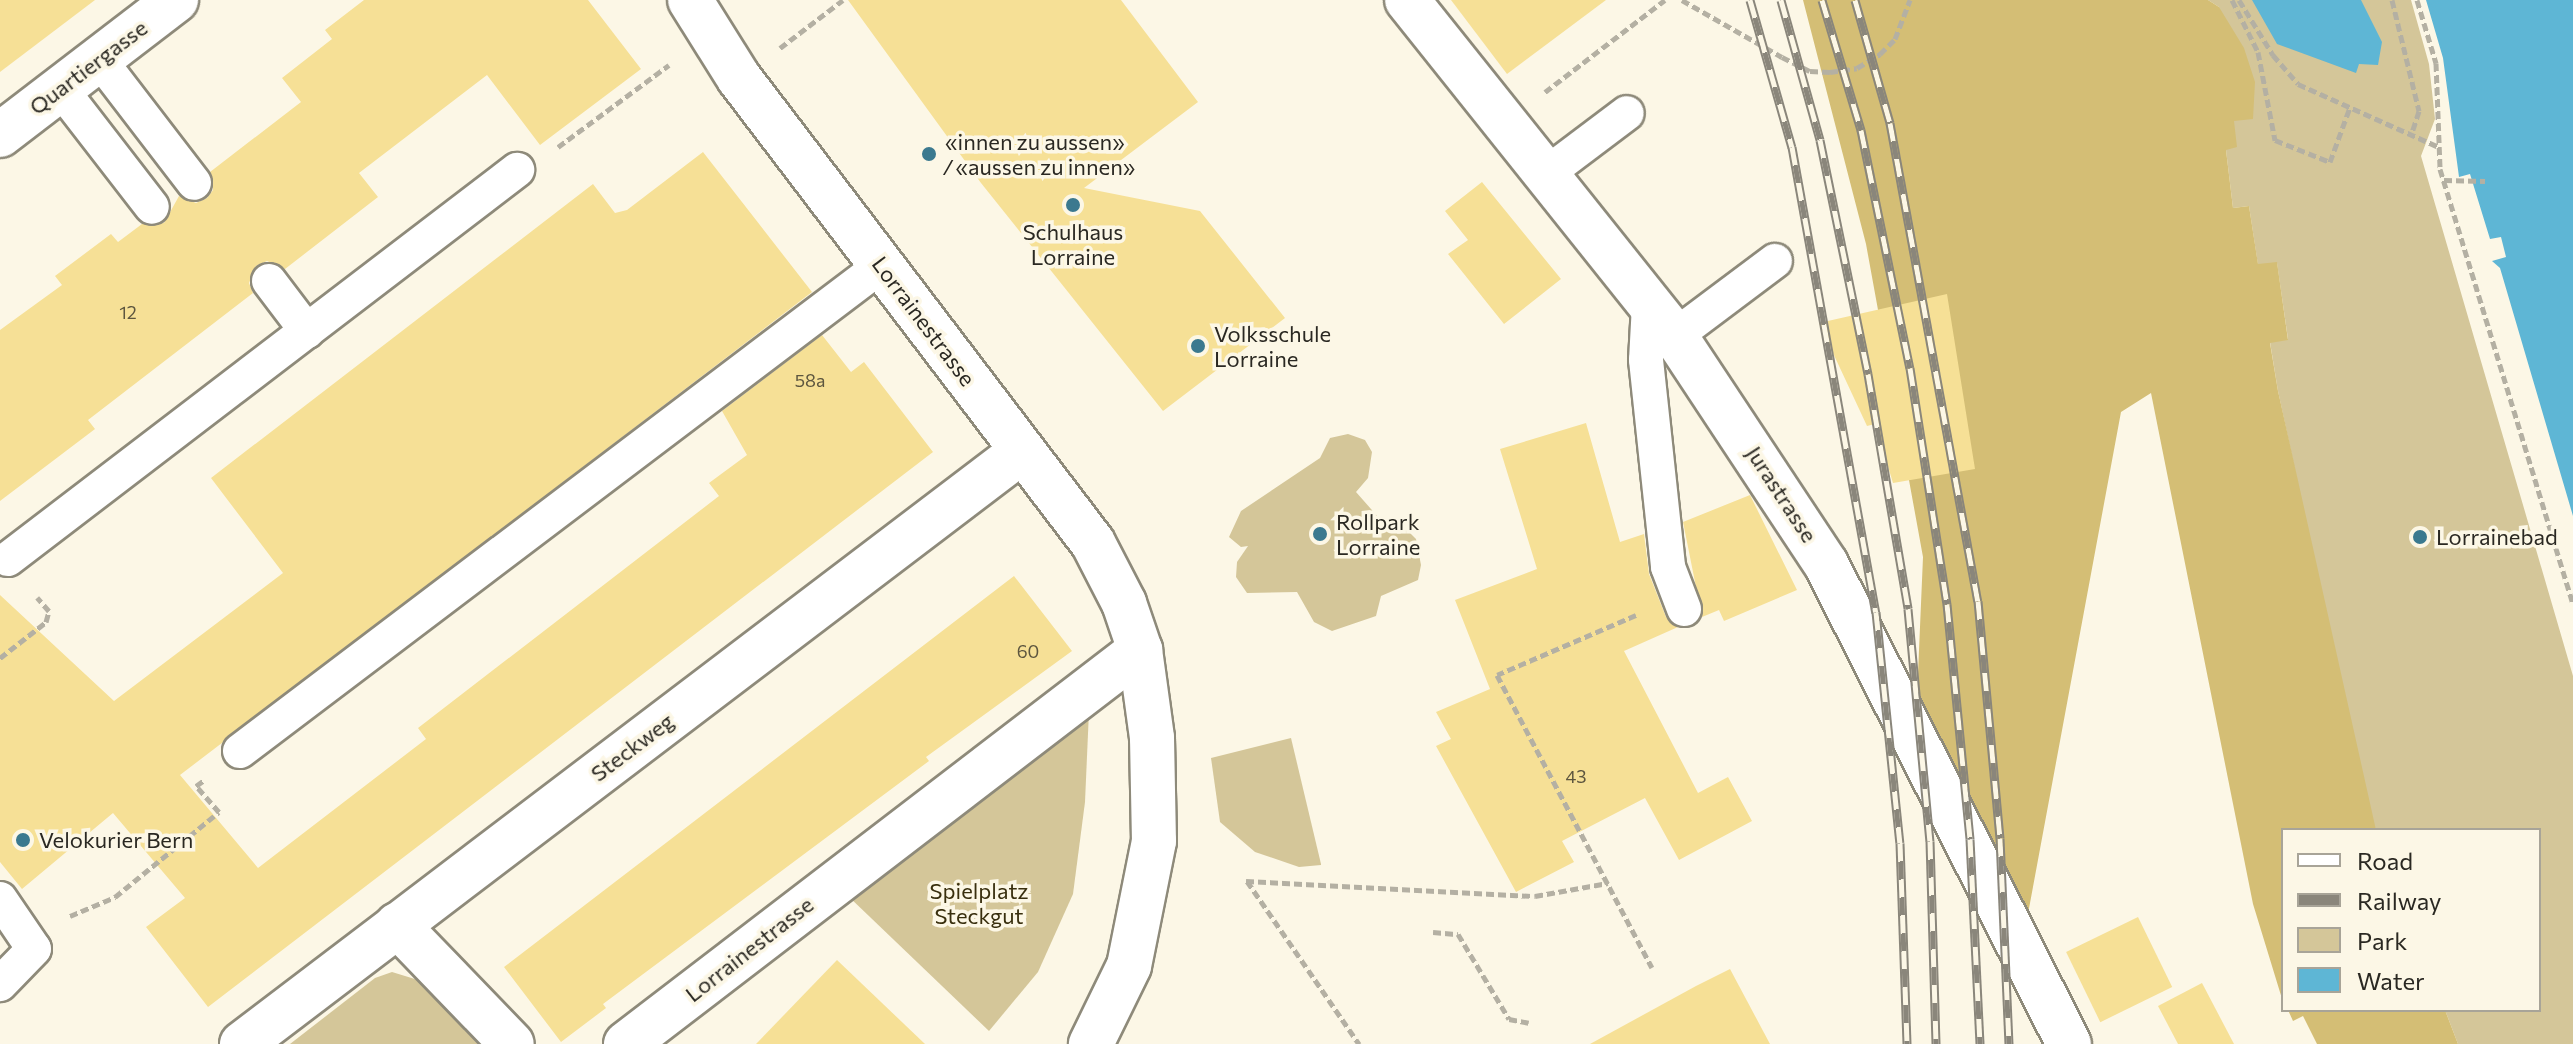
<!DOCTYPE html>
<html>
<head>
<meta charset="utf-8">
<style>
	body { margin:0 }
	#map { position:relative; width:2573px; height:1044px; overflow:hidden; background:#fcf7e6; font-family:Commissioner,sans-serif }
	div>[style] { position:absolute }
	.green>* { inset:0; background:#d4c699 }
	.forest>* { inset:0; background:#d4be75 }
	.water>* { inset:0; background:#5eb6d5 }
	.building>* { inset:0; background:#f6e096; transform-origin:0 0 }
	.path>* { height:5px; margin-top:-2.5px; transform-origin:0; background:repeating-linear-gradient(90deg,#b4b0a3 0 8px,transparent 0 12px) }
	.roads { filter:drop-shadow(2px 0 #8e8a7a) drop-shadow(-2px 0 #8e8a7a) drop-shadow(0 2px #8e8a7a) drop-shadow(0 -2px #8e8a7a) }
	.service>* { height:34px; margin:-17px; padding:0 17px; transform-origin:17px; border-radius:17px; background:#fff }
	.minor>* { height:44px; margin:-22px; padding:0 22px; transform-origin:22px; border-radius:22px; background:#fff }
	.rail>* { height:9px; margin-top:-4.5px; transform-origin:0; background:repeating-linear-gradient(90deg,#fcf7e6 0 18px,#8a867b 0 36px); box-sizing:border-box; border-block:2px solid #8a867b }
	.dots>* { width:22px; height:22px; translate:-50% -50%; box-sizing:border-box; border:4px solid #fcf7e6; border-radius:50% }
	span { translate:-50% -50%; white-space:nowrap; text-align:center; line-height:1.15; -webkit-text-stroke:7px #fcf7e6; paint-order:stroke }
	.number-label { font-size:18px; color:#5d563f }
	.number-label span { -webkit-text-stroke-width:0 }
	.street-label { font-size:22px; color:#2a2822 }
	.poi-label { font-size:22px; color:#2a2822 }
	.left { translate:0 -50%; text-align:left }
	.park-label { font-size:22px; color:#392f0e }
	.legend { position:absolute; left:2281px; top:828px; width:260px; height:184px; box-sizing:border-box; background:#fcf7e6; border:2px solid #a8a498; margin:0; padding:10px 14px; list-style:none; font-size:24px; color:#2a2822 }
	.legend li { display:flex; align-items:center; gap:16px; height:40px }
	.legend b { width:40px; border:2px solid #a8a498 }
</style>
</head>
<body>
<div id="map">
	<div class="green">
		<div style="clip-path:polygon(2208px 0,2411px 0,2429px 64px,2435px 119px,2421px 156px,2573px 676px,2573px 1044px,2458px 1044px,2445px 1010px,2539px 1010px,2539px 830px,2376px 830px,2368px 810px,2278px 391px,2270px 342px,2288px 339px,2277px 263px,2258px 265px,2249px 206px,2233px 208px,2226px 150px,2233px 120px,2219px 7px)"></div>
		<div style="clip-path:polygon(1348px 434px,1365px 440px,1372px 452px,1368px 478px,1356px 492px,1386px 526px,1408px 531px,1416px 539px,1421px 565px,1418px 580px,1381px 596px,1376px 616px,1332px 631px,1314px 622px,1297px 592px,1247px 593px,1236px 577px,1237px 562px,1248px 546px,1241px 547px,1229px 537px,1241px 511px,1320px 458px,1330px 438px)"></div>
		<div style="clip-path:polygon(1089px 711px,1085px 802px,1073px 894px,1038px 972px,989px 1031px,847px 895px)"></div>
		<div style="clip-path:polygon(1291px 738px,1321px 864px,1321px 865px,1299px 867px,1255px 852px,1220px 822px,1211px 758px)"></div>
		<div style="clip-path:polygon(392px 972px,418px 980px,487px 1044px,290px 1044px,375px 978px)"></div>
	</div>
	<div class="forest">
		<div style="clip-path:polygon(1803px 0,2208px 0,2219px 7px,2244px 48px,2255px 82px,2253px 119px,2234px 121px,2237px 147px,2226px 150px,2233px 208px,2249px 206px,2258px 264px,2277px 262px,2288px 340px,2270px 343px,2278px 391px,2376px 830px,2283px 830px,2283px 1002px,2253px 904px,2151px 393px,2121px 412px,2025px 930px,1916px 720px,1923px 557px,1866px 244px)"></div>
		<div style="clip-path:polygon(2288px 1010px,2445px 1010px,2458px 1044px,2317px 1044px,2303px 1016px,2293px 1021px)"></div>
	</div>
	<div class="water">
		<div style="clip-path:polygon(2252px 0,2361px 0,2382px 42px,2378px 65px,2359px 64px,2356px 73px,2277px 44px)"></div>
		<div style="clip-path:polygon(2426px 0,2573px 0,2573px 516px,2500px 268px,2492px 261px,2506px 257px,2501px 237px,2490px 239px,2470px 174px,2459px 177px,2443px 58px)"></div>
	</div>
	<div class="building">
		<div style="clip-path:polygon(0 0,95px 0,0 72px)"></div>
		<div style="clip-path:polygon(364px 0,588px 0,641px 69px,540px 145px,487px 75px,359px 173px,378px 197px,285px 269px,267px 261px,256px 266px,249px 283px,253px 293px,88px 420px,95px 429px,0 501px,0 330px,62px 285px,55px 276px,111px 234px,118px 242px,142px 224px,164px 223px,179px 196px,196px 203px,207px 198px,213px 190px,210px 172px,301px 102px,282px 78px,332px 39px,325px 30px)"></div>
		<div style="clip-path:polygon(848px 0,1121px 0,1198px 102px,1084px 188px,1200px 211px,1285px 318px,1163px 411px,981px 183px)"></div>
		<div style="clip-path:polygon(1451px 0,1606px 0,1507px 74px)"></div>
		<div style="clip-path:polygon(703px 152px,812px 292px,180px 775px,258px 868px,426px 739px,418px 728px,719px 496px,709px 483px,747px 455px,722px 411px,822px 335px,851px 372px,864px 362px,933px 452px,208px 1007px,146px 927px,185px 898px,113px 813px,22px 889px,0 862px,0 595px,114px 701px,283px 573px,211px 478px,593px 184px,615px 213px,627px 210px)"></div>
		<div style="clip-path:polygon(1482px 182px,1561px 279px,1504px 324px,1448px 254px,1468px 240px,1445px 211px)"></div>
		<div style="clip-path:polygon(1947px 294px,1975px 469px,1893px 483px,1875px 424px,1867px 426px,1819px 323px)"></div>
		<div style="clip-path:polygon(1586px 423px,1620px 542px,1644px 534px,1649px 574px,1666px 617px,1678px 627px,1624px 651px,1698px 793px,1728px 777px,1752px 821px,1679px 860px,1645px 798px,1562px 841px,1574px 862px,1516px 892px,1436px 746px,1451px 739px,1436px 712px,1490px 689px,1455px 600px,1537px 569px,1500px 449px)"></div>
		<div style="clip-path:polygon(1750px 495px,1797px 590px,1724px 621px,1719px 610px,1702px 617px,1683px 522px)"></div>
		<div style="clip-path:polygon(1014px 576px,1072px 651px,926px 757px,929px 761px,603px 1004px,606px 1008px,561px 1042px,504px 967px)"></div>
		<div style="left:2138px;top:917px;width:78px;height:80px;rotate:64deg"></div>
		<div style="clip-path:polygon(837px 960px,925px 1044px,756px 1044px)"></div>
		<div style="clip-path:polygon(1730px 969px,1770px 1044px,1590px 1044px,1696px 986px)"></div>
		<div style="clip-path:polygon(2202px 983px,2234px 1044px,2178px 1044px,2158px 1006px)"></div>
	</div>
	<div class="path">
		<div style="left:1682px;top:0;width:115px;rotate:29.7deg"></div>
		<div style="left:1782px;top:57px;width:31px;rotate:27deg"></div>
		<div style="left:1810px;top:71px;width:20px;rotate:3deg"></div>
		<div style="left:1830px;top:72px;width:27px;rotate:-8deg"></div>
		<div style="left:1857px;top:68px;width:27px;rotate:-31deg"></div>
		<div style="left:1880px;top:54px;width:21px;rotate:-45deg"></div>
		<div style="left:1895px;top:39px;width:42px;rotate:-69deg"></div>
		<div style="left:2232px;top:0;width:58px;rotate:63.4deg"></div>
		<div style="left:2258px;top:52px;width:90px;rotate:79.1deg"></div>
		<div style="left:2275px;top:140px;width:59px;rotate:21.8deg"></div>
		<div style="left:2330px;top:162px;width:59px;rotate:-70deg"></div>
		<div style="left:2239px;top:0;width:65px;rotate:58.3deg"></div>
		<div style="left:2273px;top:55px;width:38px;rotate:49deg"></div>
		<div style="left:2298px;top:84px;width:154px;rotate:24.1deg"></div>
		<div style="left:2392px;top:0;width:114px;rotate:76.3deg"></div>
		<div style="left:2419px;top:111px;width:23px;rotate:108deg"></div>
		<div style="left:2417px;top:0;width:66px;rotate:73.2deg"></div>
		<div style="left:2436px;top:63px;width:106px;rotate:87.8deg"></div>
		<div style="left:2440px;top:169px;width:455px;rotate:73deg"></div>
		<div style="left:780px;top:48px;width:79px;rotate:-37.3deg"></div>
		<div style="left:1545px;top:92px;width:151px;rotate:-37.5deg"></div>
		<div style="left:558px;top:147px;width:138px;rotate:-36.5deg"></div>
		<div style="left:2444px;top:180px;width:41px;rotate:1.4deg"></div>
		<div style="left:1636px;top:615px;width:151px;rotate:156.7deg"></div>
		<div style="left:1497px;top:675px;width:331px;rotate:62.1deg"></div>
		<div style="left:0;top:658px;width:58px;rotate:-38deg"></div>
		<div style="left:46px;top:622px;width:11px;rotate:-75deg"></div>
		<div style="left:49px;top:611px;width:18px;rotate:-131deg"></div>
		<div style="left:1246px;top:881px;width:289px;rotate:3deg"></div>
		<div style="left:1535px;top:896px;width:74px;rotate:-10.1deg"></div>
		<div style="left:1247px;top:881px;width:198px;rotate:55.5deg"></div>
		<div style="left:70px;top:916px;width:49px;rotate:-22.9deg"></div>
		<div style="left:115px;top:897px;width:134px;rotate:-39.3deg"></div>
		<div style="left:219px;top:812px;width:35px;rotate:-131deg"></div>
		<div style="left:196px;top:786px;width:9px;rotate:-36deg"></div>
		<div style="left:1433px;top:932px;width:25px;rotate:5deg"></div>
		<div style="left:1458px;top:934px;width:99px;rotate:59deg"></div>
		<div style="left:1509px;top:1019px;width:20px;rotate:11deg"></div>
	</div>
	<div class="roads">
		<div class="service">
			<div style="left:99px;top:59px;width:156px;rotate:52.5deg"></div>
			<div style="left:60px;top:88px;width:150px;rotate:52.3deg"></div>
			<div style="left:1546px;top:174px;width:101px;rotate:-37deg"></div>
			<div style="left:269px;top:281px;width:63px;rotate:52.8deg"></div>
			<div style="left:1649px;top:305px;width:55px;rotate:93.1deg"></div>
			<div style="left:1646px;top:360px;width:208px;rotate:83.9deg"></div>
			<div style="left:1668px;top:567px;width:45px;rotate:69.1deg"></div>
			<div style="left:1675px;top:336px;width:125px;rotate:-36.9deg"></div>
			<div style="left:8px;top:559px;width:641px;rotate:-37.39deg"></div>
			<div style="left:240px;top:751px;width:805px;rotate:-37.13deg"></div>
			<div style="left:0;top:899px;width:60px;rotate:55.8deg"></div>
			<div style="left:34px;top:949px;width:49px;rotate:134.2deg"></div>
		</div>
		<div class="minor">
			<div style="left:690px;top:0;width:92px;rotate:57.9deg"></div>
			<div style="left:739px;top:78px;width:584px;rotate:52.72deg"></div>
			<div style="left:1093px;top:543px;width:68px;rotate:62.7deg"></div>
			<div style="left:1124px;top:603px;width:50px;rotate:71.2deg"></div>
			<div style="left:1140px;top:650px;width:89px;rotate:82.2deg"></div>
			<div style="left:1152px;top:738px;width:103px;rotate:88.9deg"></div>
			<div style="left:1154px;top:841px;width:127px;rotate:101.3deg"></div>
			<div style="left:1129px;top:966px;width:87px;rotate:116deg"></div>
			<div style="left:1407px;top:0;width:430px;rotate:51.4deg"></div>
			<div style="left:1675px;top:336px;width:273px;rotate:56.5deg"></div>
			<div style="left:1826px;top:564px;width:538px;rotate:63.15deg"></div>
			<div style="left:0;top:135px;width:222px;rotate:-37.5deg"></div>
			<div style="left:397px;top:925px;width:165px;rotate:46deg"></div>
			<div style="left:242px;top:1044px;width:980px;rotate:-37.24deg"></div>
			<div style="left:626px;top:1044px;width:648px;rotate:-37.47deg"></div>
		</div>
	</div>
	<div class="rail">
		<div style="left:1750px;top:0;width:153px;rotate:74.1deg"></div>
		<div style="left:1792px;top:147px;width:473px;rotate:79.8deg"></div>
		<div style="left:1876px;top:612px;width:232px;rotate:84.1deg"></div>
		<div style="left:1900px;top:843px;width:201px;rotate:88deg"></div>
		<div style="left:1781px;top:0;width:145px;rotate:74.4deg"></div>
		<div style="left:1820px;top:140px;width:239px;rotate:78.4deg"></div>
		<div style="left:1868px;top:374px;width:238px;rotate:80.3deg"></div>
		<div style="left:1908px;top:609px;width:233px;rotate:84.6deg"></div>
		<div style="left:1930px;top:841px;width:203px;rotate:88.3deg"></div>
		<div style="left:1822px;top:0;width:136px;rotate:73.3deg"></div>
		<div style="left:1861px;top:130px;width:243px;rotate:78.4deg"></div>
		<div style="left:1910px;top:368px;width:239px;rotate:81.1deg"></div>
		<div style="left:1947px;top:604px;width:236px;rotate:84.4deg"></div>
		<div style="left:1970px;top:839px;width:205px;rotate:87.2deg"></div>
		<div style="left:1855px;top:0;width:128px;rotate:74.1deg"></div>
		<div style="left:1890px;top:123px;width:486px;rotate:79.6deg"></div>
		<div style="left:1978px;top:601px;width:238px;rotate:84.7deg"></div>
		<div style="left:2000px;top:838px;width:206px;rotate:87.5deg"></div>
	</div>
	<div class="dots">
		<div style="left:929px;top:154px;background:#3b798f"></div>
		<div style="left:1073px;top:205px;background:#3b798f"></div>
		<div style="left:1198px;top:346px;background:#3b798f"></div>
		<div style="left:1320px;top:534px;background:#3b798f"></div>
		<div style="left:2420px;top:537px;background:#3b798f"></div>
		<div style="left:23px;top:840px;background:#3b798f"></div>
	</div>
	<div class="number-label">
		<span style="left:128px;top:312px">12</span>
		<span style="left:810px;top:380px">58a</span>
		<span style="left:1028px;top:651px">60</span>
		<span style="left:1576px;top:776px">43</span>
	</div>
	<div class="street-label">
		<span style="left:88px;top:67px;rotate:-37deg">Quartiergasse</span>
		<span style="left:924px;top:321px;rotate:53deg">Lorrainestrasse</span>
		<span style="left:1782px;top:494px;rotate:57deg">Jurastrasse</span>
		<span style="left:632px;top:747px;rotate:-37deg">Steckweg</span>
		<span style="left:749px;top:949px;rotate:-38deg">Lorrainestrasse</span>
	</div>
	<div class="poi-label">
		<span class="left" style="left:945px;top:154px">«innen zu aussen»<br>⁄ «aussen zu innen»</span>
		<span style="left:1073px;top:244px">Schulhaus<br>Lorraine</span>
		<span class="left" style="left:1214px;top:346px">Volksschule<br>Lorraine</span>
		<span class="left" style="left:1336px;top:534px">Rollpark<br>Lorraine</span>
		<span class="left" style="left:2436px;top:537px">Lorrainebad</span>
		<span class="left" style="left:39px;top:840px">Velokurier Bern</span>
	</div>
	<div class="park-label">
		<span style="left:979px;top:903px">Spielplatz<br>Steckgut</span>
	</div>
	<ul class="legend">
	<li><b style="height:10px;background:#fff"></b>Road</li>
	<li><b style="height:10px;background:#8a867b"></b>Railway</li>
	<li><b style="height:22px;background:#d4c699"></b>Park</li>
	<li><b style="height:22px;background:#5eb6d5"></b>Water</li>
	</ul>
</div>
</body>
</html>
